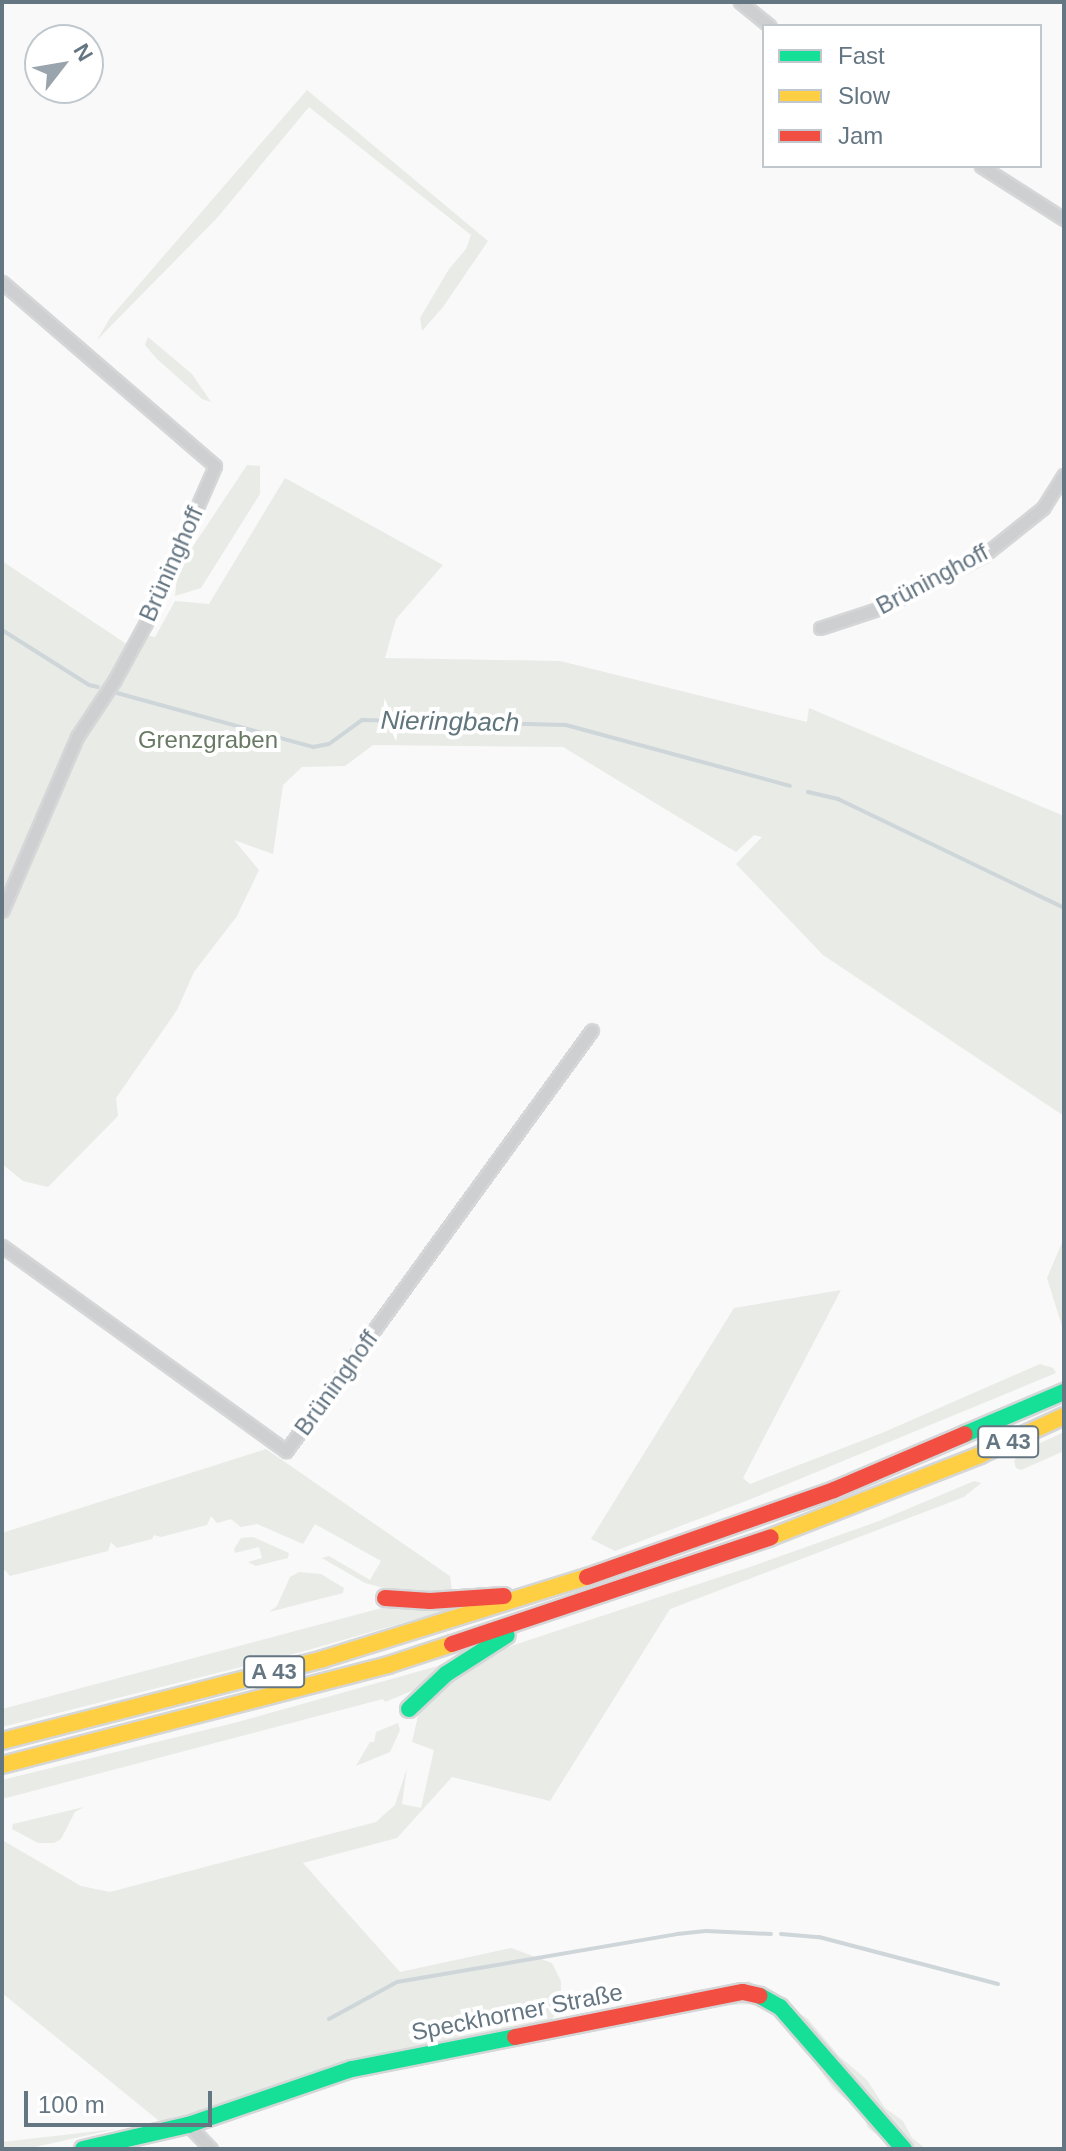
<!DOCTYPE html>
<html>
<head>
<meta charset="utf-8">
<style>
	body { margin:0 }
	#map { position:relative; width:1066px; height:2151px; overflow:hidden; background:#f9f9f9; font-family:Arial,sans-serif }
	div>[style] { position:absolute }
	.green>* { inset:0; background:#e8ebe6 }
	.stream>* { height:4px; margin:-2px; padding:0 2px; transform-origin:2px; border-radius:2px; background:#ced6d9 }
	.roads { filter:drop-shadow(2px 0 #d5d6d7) drop-shadow(-2px 0 #d5d6d7) drop-shadow(0 2px #d5d6d7) drop-shadow(0 -2px #d5d6d7) }
	.street>* { height:11px; margin:-5.5px; padding:0 5.5px; transform-origin:5.5px; border-radius:5.5px; background:#cecfd0 }
	.fast>* { height:16px; margin:-8px; padding:0 8px; transform-origin:8px; border-radius:8px; background:#16e098 }
	.slow>* { height:16px; margin:-8px; padding:0 8px; transform-origin:8px; border-radius:8px; background:#ffcf43 }
	.jam>* { height:16px; margin:-8px; padding:0 8px; transform-origin:8px; border-radius:8px; background:#f24e42 }
	span { translate:-50% -50%; white-space:nowrap; text-align:center; line-height:1.15; -webkit-text-stroke:8px #fff; paint-order:stroke }
	.shield-label span { padding:2px 6px; background:#fff; border:2px solid; border-radius:6px; -webkit-text-stroke-width:0 }
	.shield-label { font-size:22px; color:#657683; font-weight:700 }
	.street-label { font-size:24px; color:#657683 }
	.park-label { font-size:24px; color:#687a64 }
	.water-label { font-size:26px; color:#60757c; font-style:italic }
	.frame { position:absolute; inset:0; border:4px solid #657683; pointer-events:none }
	.legend { position:absolute; left:762px; top:24px; width:280px; height:144px; box-sizing:border-box; background:#fff; border:2px solid #c1c8cd; margin:0; padding:10px 14px; list-style:none; font-size:24px; color:#657683 }
	.legend li { display:flex; align-items:center; gap:16px; height:40px }
	.legend b { width:40px; border:2px solid #c1c8cd }
	.north { position:absolute; left:24px; top:24px; width:80px; height:80px; box-sizing:border-box; background:#fff; border:2px solid #c1c8cd; border-radius:50%; rotate:59deg; font-size:22px; font-weight:700; line-height:32px; text-align:center; color:#657683 }
	.north::after { content:''; display:block; margin:auto; width:28px; height:36px; background:#99a4ac; clip-path:polygon(50% 0,100% 100%,50% 72%,0 100%) }
	.scale { position:absolute; left:24px; top:2091px; width:188px; height:36px; box-sizing:border-box; border:4px solid #657683; border-top:0; padding-left:10px; font-size:24px; line-height:28px; white-space:nowrap; color:#657683; -webkit-text-stroke:6px #fff; paint-order:stroke }
</style>
</head>
<body>
<div id="map">
	<div class="green">
		<div style="clip-path:polygon(307px 90px,488px 241px,443px 307px,422px 331px,420px 318px,449px 269px,466px 249px,471px 235px,309px 107px,217px 218px,97px 340px,110px 318px)"></div>
		<div style="clip-path:polygon(148px 337px,192px 374px,211px 402px,202px 399px,157px 359px,145px 345px)"></div>
		<div style="clip-path:polygon(247px 465px,260px 466px,260px 494px,201px 588px,175px 596px,178px 569px)"></div>
		<div style="clip-path:polygon(285px 478px,443px 565px,396px 619px,385px 658px,560px 661px,807px 722px,809px 708px,1064px 816px,1064px 1116px,823px 955px,736px 864px,762px 837px,754px 835px,736px 852px,563px 747px,373px 745px,345px 766px,302px 767px,283px 785px,273px 854px,234px 840px,259px 870px,237px 916px,194px 972px,177px 1010px,116px 1098px,118px 1116px,48px 1187px,23px 1181px,2px 1164px,2px 561px,134px 649px,141px 634px,155px 637px,175px 601px,209px 604px)"></div>
		<div style="clip-path:polygon(1064px 1238px,1064px 1332px,1047px 1278px)"></div>
		<div style="clip-path:polygon(841px 1290px,743px 1478px,750px 1484px,882px 1433px,1040px 1364px,1053px 1368px,1056px 1373px,751px 1499px,615px 1551px,591px 1539px,734px 1308px)"></div>
		<div style="clip-path:polygon(1064px 1432px,1064px 1451px,1021px 1470px,1016px 1468px,1014px 1461px,1019px 1453px)"></div>
		<div style="clip-path:polygon(266px 1449px,450px 1576px,452px 1591px,395px 1591px,365px 1583px,322px 1558px,329px 1556px,370px 1580px,381px 1561px,315px 1524px,303px 1544px,257px 1524px,241px 1527px,231px 1519px,217px 1523px,211px 1516px,207px 1525px,161px 1537px,154px 1535px,152px 1539px,117px 1548px,111px 1542px,108px 1551px,10px 1576px,5px 1570px,2px 1572px,2px 1533px)"></div>
		<div style="clip-path:polygon(974px 1481px,981px 1483px,964px 1497px,670px 1609px,550px 1801px,452px 1777px,397px 1838px,303px 1863px,400px 1972px,511px 1948px,552px 1963px,561px 1981px,561px 2004px,550px 2023px,164px 2125px,2px 1993px,2px 1840px,81px 1886px,110px 1892px,376px 1822px,395px 1805px,407px 1768px,402px 1804px,421px 1808px,434px 1750px,412px 1742px,418px 1716px,426px 1702px,487px 1654px,753px 1566px,879px 1521px)"></div>
		<div style="clip-path:polygon(253px 1537px,289px 1553px,288px 1558px,256px 1566px,248px 1562px,262px 1558px,259px 1547px,235px 1553px,234px 1549px,241px 1538px)"></div>
		<div style="clip-path:polygon(299px 1572px,321px 1574px,344px 1588px,343px 1593px,269px 1612px,277px 1606px,290px 1577px)"></div>
		<div style="clip-path:polygon(393px 1605px,451px 1609px,301px 1652px,2px 1727px,2px 1709px)"></div>
		<div style="clip-path:polygon(445px 1664px,419px 1688px,385px 1702px,383px 1699px,2px 1799px,2px 1780px,238px 1722px)"></div>
		<div style="clip-path:polygon(398px 1723px,400px 1730px,390px 1752px,356px 1766px,370px 1742px,374px 1742px,376px 1732px)"></div>
		<div style="clip-path:polygon(84px 1807px,75px 1812px,61px 1839px,54px 1843px,38px 1843px,12px 1829px,13px 1824px)"></div>
		<div style="clip-path:polygon(749px 1981px,808px 2019px,839px 2056px,867px 2080px,885px 2108px,903px 2121px,912px 2138px,926px 2149px,889px 2149px,884px 2140px,868px 2128px,864px 2116px,833px 2088px,785px 2022px,771px 2012px,753px 2004px,731px 2005px,691px 1990px,731px 1988px)"></div>
		<div style="clip-path:polygon(116px 2129px,26px 2149px,2px 2149px,2px 2142px)"></div>
	</div>
	<div class="stream">
		<div style="left:2px;top:630px;width:103px;rotate:32.3deg"></div>
		<div style="left:89px;top:685px;width:9px;rotate:13deg"></div>
		<div style="left:117px;top:693px;width:203px;rotate:15.4deg"></div>
		<div style="left:313px;top:747px;width:16px;rotate:-11deg"></div>
		<div style="left:329px;top:744px;width:41px;rotate:-36deg"></div>
		<div style="left:362px;top:720px;width:204px;rotate:1.4deg"></div>
		<div style="left:566px;top:725px;width:232px;rotate:15.2deg"></div>
		<div style="left:808px;top:792px;width:31px;rotate:13deg"></div>
		<div style="left:838px;top:799px;width:251px;rotate:25.7deg"></div>
		<div style="left:781px;top:1934px;width:38px;rotate:5deg"></div>
		<div style="left:819px;top:1937px;width:185px;rotate:14.7deg"></div>
		<div style="left:329px;top:2019px;width:77px;rotate:-28.6deg"></div>
		<div style="left:397px;top:1982px;width:284px;rotate:-9.7deg"></div>
		<div style="left:677px;top:1934px;width:29px;rotate:-6deg"></div>
		<div style="left:706px;top:1931px;width:65px;rotate:2.6deg"></div>
	</div>
	<div class="roads">
		<div class="street">
			<div style="left:740px;top:2px;width:38px;rotate:39deg"></div>
			<div style="left:981px;top:166px;width:98px;rotate:32.6deg"></div>
			<div style="left:2px;top:282px;width:281px;rotate:40.8deg"></div>
			<div style="left:215px;top:466px;width:167px;rotate:113.6deg"></div>
			<div style="left:148px;top:619px;width:71px;rotate:118.7deg"></div>
			<div style="left:114px;top:681px;width:67px;rotate:123.5deg"></div>
			<div style="left:77px;top:737px;width:189px;rotate:113.3deg"></div>
			<div style="left:820px;top:628px;width:67px;rotate:-18.2deg"></div>
			<div style="left:884px;top:607px;width:111px;rotate:-27.3deg"></div>
			<div style="left:983px;top:556px;width:77px;rotate:-38.7deg"></div>
			<div style="left:1043px;top:508px;width:39px;rotate:-58deg"></div>
			<div style="left:2px;top:1246px;width:350px;rotate:35.8deg"></div>
			<div style="left:286px;top:1451px;width:520px;rotate:-53.99deg"></div>
			<div style="left:188px;top:2125px;width:33px;rotate:46deg"></div>
		</div>
		<div class="fast">
			<div style="left:965px;top:1434px;width:108px;rotate:-23deg"></div>
			<div style="left:409px;top:1709px;width:51px;rotate:-43.4deg"></div>
			<div style="left:446px;top:1674px;width:72px;rotate:-32.6deg"></div>
			<div style="left:760px;top:1996px;width:23px;rotate:29deg"></div>
			<div style="left:780px;top:2007px;width:189px;rotate:48.9deg"></div>
			<div style="left:83px;top:2149px;width:108px;rotate:-12.9deg"></div>
			<div style="left:188px;top:2125px;width:173px;rotate:-18.9deg"></div>
			<div style="left:352px;top:2069px;width:166px;rotate:-11.1deg"></div>
		</div>
		<div class="slow">
			<div style="left:771px;top:1537px;width:225px;rotate:-21.4deg"></div>
			<div style="left:980px;top:1455px;width:93px;rotate:-24.9deg"></div>
			<div style="left:2px;top:1741px;width:331px;rotate:-14.3deg"></div>
			<div style="left:323px;top:1659px;width:276px;rotate:-17.3deg"></div>
			<div style="left:2px;top:1765px;width:399px;rotate:-14.5deg"></div>
			<div style="left:388px;top:1665px;width:67px;rotate:-18.2deg"></div>
		</div>
		<div class="jam">
			<div style="left:587px;top:1577px;width:262px;rotate:-19.4deg"></div>
			<div style="left:834px;top:1490px;width:142px;rotate:-23.1deg"></div>
			<div style="left:385px;top:1598px;width:45px;rotate:3.8deg"></div>
			<div style="left:430px;top:1601px;width:74px;rotate:-3.9deg"></div>
			<div style="left:452px;top:1644px;width:336px;rotate:-18.5deg"></div>
			<div style="left:515px;top:2037px;width:232px;rotate:-11.2deg"></div>
			<div style="left:743px;top:1992px;width:17px;rotate:13deg"></div>
		</div>
	</div>
	<div class="shield-label">
		<span style="left:1008px;top:1442px">A 43</span>
		<span style="left:274px;top:1672px">A 43</span>
	</div>
	<div class="street-label">
		<span style="left:171px;top:564px;rotate:-66deg">Brüninghoff</span>
		<span style="left:932px;top:579px;rotate:-28deg">Brüninghoff</span>
		<span style="left:336px;top:1383px;rotate:-54deg">Brüninghoff</span>
		<span style="left:517px;top:2012px;rotate:-11deg">Speckhorner Straße</span>
	</div>
	<div class="park-label">
		<span style="left:208px;top:740px">Grenzgraben</span>
	</div>
	<div class="water-label">
		<span style="left:450px;top:722px;rotate:1deg">Nieringbach</span>
	</div>
	<div class="frame"></div>
	<ul class="legend">
	<li><b style="height:10px;background:#16e098"></b>Fast</li>
	<li><b style="height:10px;background:#ffcf43"></b>Slow</li>
	<li><b style="height:10px;background:#f24e42"></b>Jam</li>
	</ul>
	<div class="north">N</div>
	<div class="scale">100 m</div>
</div>
</body>
</html>
